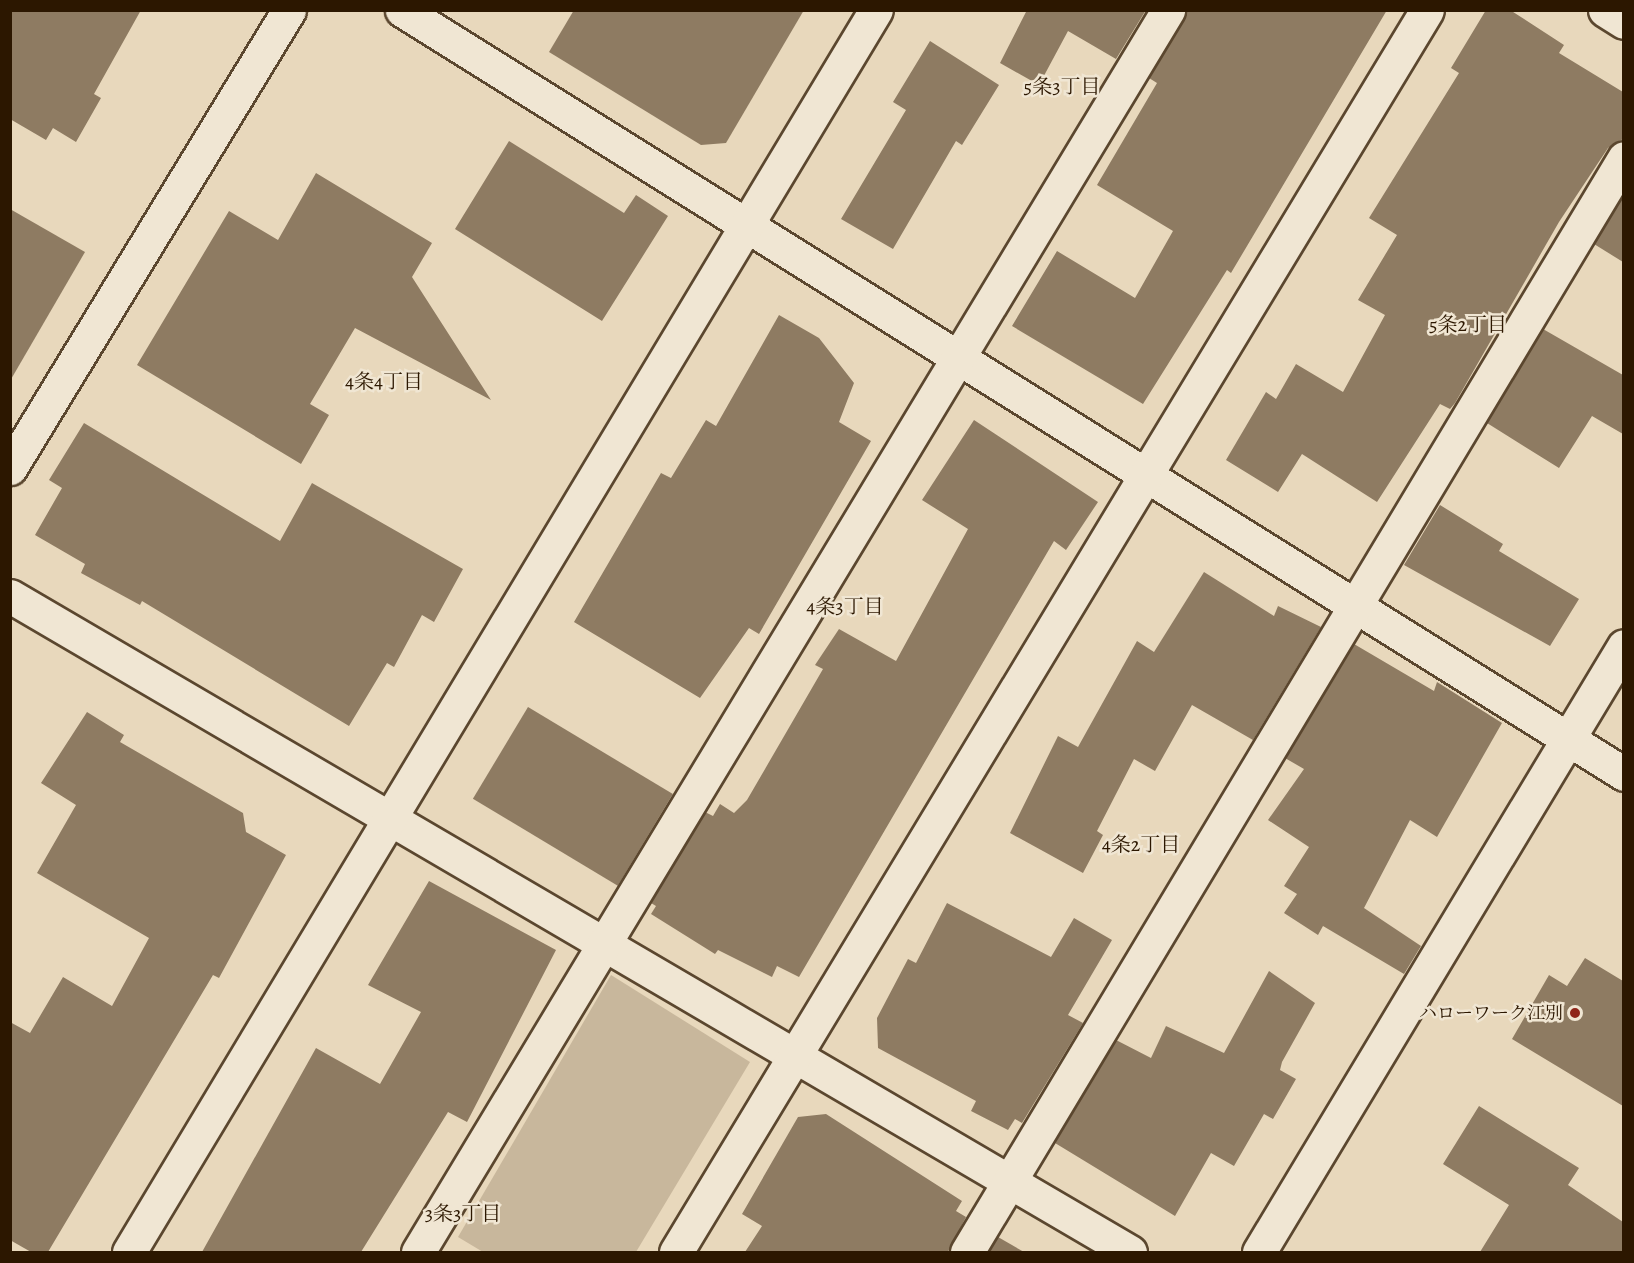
<!DOCTYPE html>
<html>
<head>
<meta charset="utf-8">
<style>
	body { margin:0 }
	#map { position:relative; width:1634px; height:1263px; overflow:hidden; background:#e8d8bc; font-family:Alegreya,"Noto Serif JP",serif }
	div>[style] { position:absolute }
	.green>* { inset:0; background:#c8b79c }
	.building>* { inset:0; background:#8e7b62; transform-origin:0 0 }
	.roads { filter:drop-shadow(2px 0 #5b472f) drop-shadow(-2px 0 #5b472f) drop-shadow(0 2px #5b472f) drop-shadow(0 -2px #5b472f) }
	.street>* { height:33px; margin:-16.5px; padding:0 16.5px; transform-origin:16.5px; border-radius:16.5px; background:#f0e6d3 }
	.secondary>* { height:33px; margin:-16.5px; padding:0 16.5px; transform-origin:16.5px; border-radius:16.5px; background:#f0e6d3 }
	.dots>* { width:16px; height:16px; translate:-50% -50%; box-sizing:border-box; border:3px solid #f0e6d3; border-radius:50% }
	span { translate:-50% -50%; white-space:nowrap; text-align:center; line-height:1.15; -webkit-text-stroke:5px #f0e6d3; paint-order:stroke }
	.poi-label { font-size:18px; color:#2c1700 }
	.right { translate:-100% -50%; text-align:right }
	.neighbourhood-label { font-size:20px; color:#2c1700 }
	.frame { position:absolute; inset:0; border:12px solid #2c1700; pointer-events:none }
</style>
</head>
<body>
<div id="map">
	<div class="green">
		<div style="clip-path:polygon(611px 975px,750px 1062px,636px 1252px,483px 1252px,458px 1237px)"></div>
	</div>
	<div class="building">
		<div style="clip-path:polygon(10px 10px,141px 10px,94px 94px,101px 98px,76px 142px,53px 128px,46px 140px,10px 119px)"></div>
		<div style="clip-path:polygon(574px 10px,804px 10px,726px 143px,701px 145px,549px 52px)"></div>
		<div style="clip-path:polygon(1027px 10px,1146px 10px,1116px 59px,1068px 31px,1039px 85px,1000px 63px)"></div>
		<div style="clip-path:polygon(1187px 10px,1387px 10px,1231px 273px,1227px 270px,1143px 404px,1012px 326px,1057px 251px,1135px 298px,1173px 231px,1097px 185px,1157px 83px,1149px 78px)"></div>
		<div style="clip-path:polygon(1486px 10px,1510px 10px,1564px 45px,1559px 53px,1623px 92px,1623px 139px,1608px 148px,1559px 222px,1455px 403px,1450px 409px,1440px 404px,1377px 502px,1302px 454px,1278px 492px,1226px 460px,1266px 392px,1276px 399px,1296px 364px,1343px 392px,1385px 315px,1358px 300px,1397px 235px,1369px 218px,1459px 73px,1451px 68px)"></div>
		<div style="clip-path:polygon(930px 41px,999px 85px,962px 145px,956px 141px,893px 249px,841px 219px,906px 110px,893px 102px)"></div>
		<div style="clip-path:polygon(509px 141px,624px 213px,636px 195px,668px 216px,602px 321px,455px 229px)"></div>
		<div style="clip-path:polygon(316px 173px,432px 243px,412px 277px,491px 400px,355px 328px,310px 404px,329px 415px,301px 464px,137px 365px,229px 211px,278px 240px)"></div>
		<div style="clip-path:polygon(1623px 195px,1623px 262px,1594px 244px)"></div>
		<div style="clip-path:polygon(10px 209px,85px 252px,10px 381px)"></div>
		<div style="clip-path:polygon(779px 315px,819px 338px,854px 383px,839px 422px,871px 441px,759px 634px,749px 628px,700px 698px,574px 622px,661px 473px,671px 478px,706px 420px,716px 426px)"></div>
		<div style="clip-path:polygon(1543px 329px,1623px 375px,1623px 434px,1592px 416px,1559px 468px,1487px 423px)"></div>
		<div style="clip-path:polygon(974px 420px,1098px 502px,1066px 550px,1054px 541px,799px 977px,777px 966px,772px 977px,718px 950px,715px 954px,651px 914px,656px 906px,651px 903px,705px 812px,713px 816px,720px 804px,734px 813px,747px 800px,823px 669px,815px 665px,839px 629px,896px 661px,968px 529px,922px 500px)"></div>
		<div style="clip-path:polygon(84px 423px,280px 541px,312px 483px,463px 569px,434px 622px,422px 615px,394px 667px,387px 663px,349px 726px,142px 601px,140px 605px,81px 573px,85px 564px,35px 535px,62px 488px,49px 480px)"></div>
		<div style="clip-path:polygon(1440px 505px,1503px 544px,1499px 551px,1579px 599px,1550px 646px,1404px 565px)"></div>
		<div style="clip-path:polygon(1204px 572px,1274px 616px,1278px 606px,1321px 627px,1253px 740px,1192px 705px,1155px 771px,1134px 759px,1097px 831px,1103px 835px,1083px 873px,1010px 833px,1058px 736px,1078px 747px,1137px 641px,1154px 652px)"></div>
		<div style="clip-path:polygon(1354px 644px,1434px 691px,1437px 682px,1502px 723px,1437px 837px,1410px 820px,1364px 908px,1421px 946px,1404px 974px,1323px 926px,1318px 935px,1284px 913px,1297px 894px,1284px 886px,1309px 847px,1268px 820px,1304px 769px,1285px 758px)"></div>
		<div style="left:528px;top:707px;width:169px;height:107px;rotate:31deg"></div>
		<div style="clip-path:polygon(87px 712px,124px 735px,120px 742px,243px 813px,246px 832px,286px 855px,219px 978px,213px 975px,48px 1252px,31px 1252px,10px 1240px,10px 1022px,30px 1033px,63px 977px,112px 1006px,149px 938px,37px 873px,76px 805px,41px 783px)"></div>
		<div style="clip-path:polygon(429px 881px,556px 950px,467px 1122px,448px 1112px,361px 1252px,202px 1252px,316px 1048px,380px 1084px,421px 1012px,368px 985px)"></div>
		<div style="clip-path:polygon(947px 903px,1051px 957px,1074px 918px,1112px 940px,1068px 1015px,1083px 1023px,1022px 1123px,1015px 1119px,1008px 1130px,971px 1111px,976px 1101px,878px 1048px,877px 1018px,908px 959px,916px 963px)"></div>
		<div style="clip-path:polygon(1585px 958px,1623px 981px,1623px 1106px,1512px 1039px,1549px 975px,1567px 986px)"></div>
		<div style="clip-path:polygon(1269px 971px,1315px 1003px,1282px 1062px,1280px 1070px,1296px 1079px,1273px 1119px,1264px 1114px,1234px 1166px,1211px 1153px,1175px 1216px,1055px 1143px,1116px 1040px,1151px 1058px,1166px 1026px,1224px 1053px)"></div>
		<div style="clip-path:polygon(1479px 1106px,1579px 1168px,1568px 1185px,1623px 1222px,1623px 1252px,1480px 1252px,1509px 1205px,1443px 1164px)"></div>
		<div style="clip-path:polygon(826px 1114px,962px 1201px,956px 1211px,966px 1217px,948px 1252px,745px 1252px,762px 1226px,742px 1214px,798px 1117px)"></div>
		<div style="clip-path:polygon(998px 1237px,1024px 1252px,989px 1252px)"></div>
	</div>
	<div class="roads">
		<div class="street">
			<div style="left:402px;top:10px;width:1441px;rotate:32.01deg"></div>
			<div style="left:10px;top:468px;width:536px;rotate:-58.65deg"></div>
			<div style="left:10px;top:596px;width:1298px;rotate:30.36deg"></div>
			<div style="left:129px;top:1252px;width:1449px;rotate:-58.98deg"></div>
			<div style="left:418px;top:1252px;width:1451px;rotate:-58.87deg"></div>
			<div style="left:676px;top:1252px;width:1451px;rotate:-58.84deg"></div>
			<div style="left:967px;top:1252px;width:1276px;rotate:-59.01deg"></div>
			<div style="left:1259px;top:1252px;width:707px;rotate:-58.94deg"></div>
		</div>
		<div class="secondary">
			<div style="left:1605px;top:10px;width:22px;rotate:32deg"></div>
		</div>
	</div>
	<div class="dots">
		<div style="left:1575px;top:1013px;background:#8f2418"></div>
	</div>
	<div class="poi-label">
		<span class="right" style="left:1563px;top:1013px">ハローワーク江別</span>
	</div>
	<div class="neighbourhood-label">
		<span style="left:1062px;top:86px">5条3丁目</span>
		<span style="left:1468px;top:324px">5条2丁目</span>
		<span style="left:384px;top:381px">4条4丁目</span>
		<span style="left:845px;top:606px">4条3丁目</span>
		<span style="left:1141px;top:844px">4条2丁目</span>
		<span style="left:463px;top:1213px">3条3丁目</span>
	</div>
	<div class="frame"></div>
</div>
</body>
</html>
